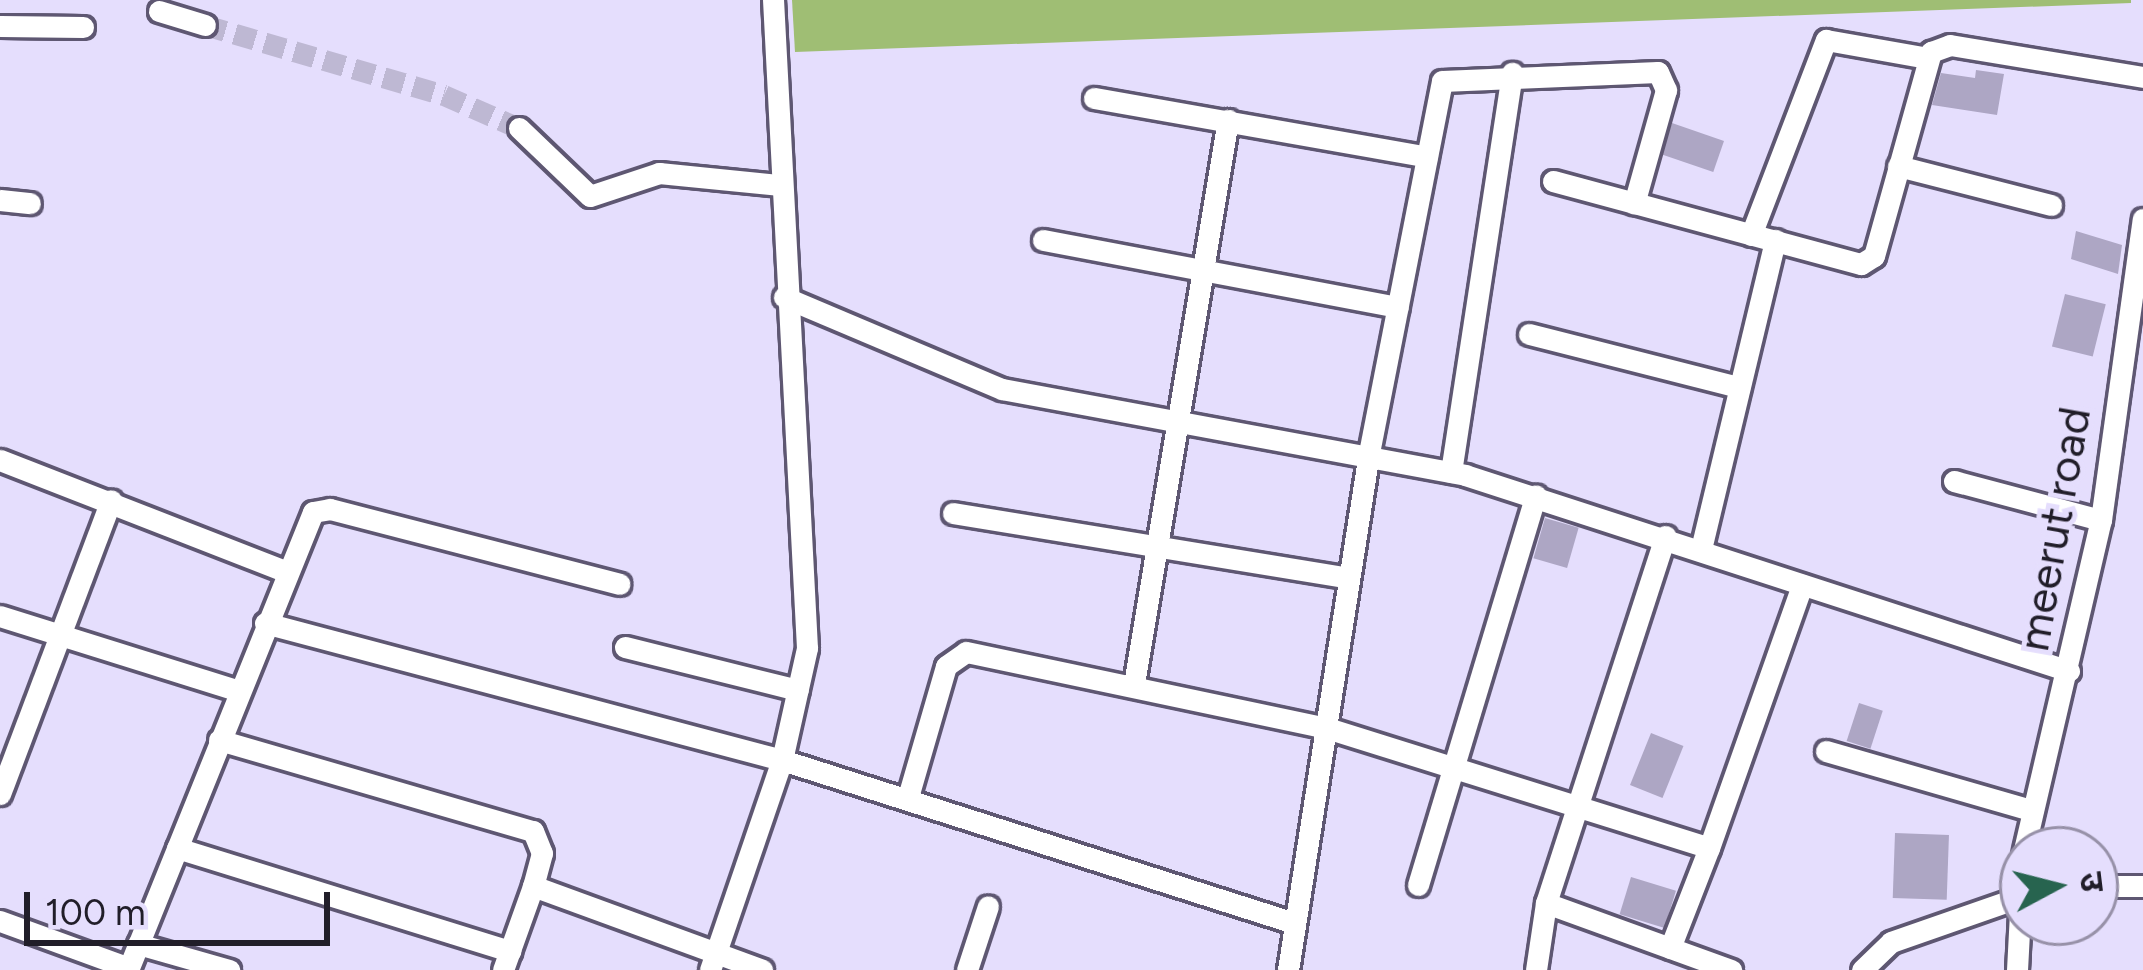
<!DOCTYPE html>
<html>
<head>
<meta charset="utf-8">
<style>
	body { margin:0 }
	#map { position:relative; width:2143px; height:970px; overflow:hidden; background:#e5defd; font-family:Figtree,"Noto Sans Devanagari",sans-serif }
	div>[style] { position:absolute }
	.green>* { inset:0; background:#9fbe74 }
	.building>* { inset:0; background:#ada6c4; transform-origin:0 0 }
	.minor-tunnel>* { height:21px; margin-top:-10.5px; transform-origin:0; background:repeating-linear-gradient(90deg,#beb8d3 0 21px,transparent 0 31px) }
	.roads { filter:drop-shadow(3px 0 #5e5772) drop-shadow(-3px 0 #5e5772) drop-shadow(0 3px #5e5772) drop-shadow(0 -3px #5e5772) }
	.minor>* { height:21px; margin:-10.5px; padding:0 10.5px; transform-origin:10.5px; border-radius:10.5px; background:#fff }
	span { translate:-50% -50%; white-space:nowrap; text-align:center; line-height:1.15; -webkit-text-stroke:10px #e5defd; paint-order:stroke }
	.street-label { font-size:45px; color:#211e29 }
	.north { position:absolute; left:1999px; top:826px; width:120px; height:120px; box-sizing:border-box; background:#e5defd; border:3px solid #9791a8; border-radius:50%; rotate:83deg; font-size:33px; font-weight:700; line-height:48px; text-align:center; color:#211e29 }
	.north::after { content:''; display:block; margin:auto; width:42px; height:54px; background:#27644f; clip-path:polygon(50% 0,100% 100%,50% 72%,0 100%) }
	.scale { position:absolute; left:24px; top:892px; width:306px; height:54px; box-sizing:border-box; border:6px solid #211e29; border-top:0; padding-left:15px; font-size:36px; line-height:42px; white-space:nowrap; color:#211e29; -webkit-text-stroke:9px #e5defd; paint-order:stroke }
</style>
</head>
<body>
<div id="map">
	<div class="green">
		<div style="clip-path:polygon(792px 0,2131px 0,2131px 3px,795px 52px)"></div>
	</div>
	<div class="building">
		<div style="clip-path:polygon(1976px 70px,2004px 74px,1997px 115px,1932px 105px,1941px 73px,1975px 78px)"></div>
		<div style="left:1672px;top:123px;width:55px;height:33px;rotate:19deg"></div>
		<div style="clip-path:polygon(2076px 231px,2122px 245px,2118px 274px,2071px 259px)"></div>
		<div style="left:2065px;top:294px;width:42px;height:54px;rotate:14deg"></div>
		<div style="left:1545px;top:518px;width:35px;height:42px;rotate:16deg"></div>
		<div style="left:1859px;top:703px;width:25px;height:40px;rotate:18deg"></div>
		<div style="left:1651px;top:733px;width:35px;height:56px;rotate:22deg"></div>
		<div style="left:1895px;top:833px;width:54px;height:65px;rotate:2deg"></div>
		<div style="left:1631px;top:877px;width:47px;height:39px;rotate:17deg"></div>
	</div>
	<div class="minor-tunnel">
		<div style="left:205px;top:25px;width:249px;rotate:16.3deg"></div>
		<div style="left:444px;top:95px;width:82px;rotate:23.7deg"></div>
	</div>
	<div class="roads">
		<div class="minor">
			<div style="left:159px;top:11px;width:48px;rotate:16.9deg"></div>
			<div style="left:0;top:26px;width:83px;rotate:0.7deg"></div>
			<div style="left:1094px;top:98px;width:338px;rotate:10deg"></div>
			<div style="left:519px;top:128px;width:98px;rotate:43.8deg"></div>
			<div style="left:590px;top:196px;width:73px;rotate:-18.4deg"></div>
			<div style="left:659px;top:173px;width:122px;rotate:5.7deg"></div>
			<div style="left:1898px;top:166px;width:158px;rotate:14.3deg"></div>
			<div style="left:1553px;top:181px;width:319px;rotate:15.1deg"></div>
			<div style="left:1861px;top:264px;width:15px;rotate:-32deg"></div>
			<div style="left:1874px;top:256px;width:212px;rotate:-74.4deg"></div>
			<div style="left:1931px;top:52px;width:20px;rotate:-20deg"></div>
			<div style="left:1950px;top:45px;width:196px;rotate:9.4deg"></div>
			<div style="left:0;top:200px;width:30px;rotate:6deg"></div>
			<div style="left:1751px;top:235px;width:209px;rotate:-69deg"></div>
			<div style="left:1826px;top:40px;width:104px;rotate:10deg"></div>
			<div style="left:1043px;top:240px;width:361px;rotate:10.7deg"></div>
			<div style="left:784px;top:297px;width:237px;rotate:22.9deg"></div>
			<div style="left:1002px;top:389px;width:471px;rotate:10.5deg"></div>
			<div style="left:1465px;top:475px;width:635px;rotate:17.98deg"></div>
			<div style="left:1529px;top:334px;width:217px;rotate:14.2deg"></div>
			<div style="left:0;top:460px;width:305px;rotate:21.3deg"></div>
			<div style="left:1451px;top:472px;width:404px;rotate:-81.3deg"></div>
			<div style="left:1954px;top:481px;width:152px;rotate:14.9deg"></div>
			<div style="left:953px;top:513px;width:401px;rotate:9.3deg"></div>
			<div style="left:1701px;top:549px;width:318px;rotate:-76.5deg"></div>
			<div style="left:0;top:616px;width:247px;rotate:17.4deg"></div>
			<div style="left:265px;top:623px;width:535px;rotate:14.84deg"></div>
			<div style="left:782px;top:760px;width:534px;rotate:17.65deg"></div>
			<div style="left:625px;top:647px;width:178px;rotate:14deg"></div>
			<div style="left:1134px;top:684px;width:572px;rotate:-80.54deg"></div>
			<div style="left:219px;top:740px;width:327px;rotate:16.2deg"></div>
			<div style="left:533px;top:831px;width:24px;rotate:68deg"></div>
			<div style="left:542px;top:853px;width:34px;rotate:105deg"></div>
			<div style="left:1826px;top:751px;width:212px;rotate:16.1deg"></div>
			<div style="left:0;top:794px;width:314px;rotate:-69.3deg"></div>
			<div style="left:908px;top:797px;width:136px;rotate:-73.8deg"></div>
			<div style="left:946px;top:666px;width:24px;rotate:-35deg"></div>
			<div style="left:966px;top:652px;width:369px;rotate:11.9deg"></div>
			<div style="left:1327px;top:728px;width:400px;rotate:17.4deg"></div>
			<div style="left:1709px;top:848px;width:279px;rotate:-70.5deg"></div>
			<div style="left:177px;top:848px;width:349px;rotate:17.2deg"></div>
			<div style="left:2024px;top:850px;width:339px;rotate:-76.9deg"></div>
			<div style="left:2101px;top:520px;width:304px;rotate:-82.1deg"></div>
			<div style="left:1418px;top:885px;width:407px;rotate:-73.2deg"></div>
			<div style="left:2095px;top:886px;width:48px"></div>
			<div style="left:1546px;top:903px;width:197px;rotate:19.9deg"></div>
			<div style="left:0;top:921px;width:137px;rotate:20deg"></div>
			<div style="left:138px;top:944px;width:95px;rotate:15.9deg"></div>
			<div style="left:1670px;top:948px;width:107px;rotate:-68.7deg"></div>
			<div style="left:128px;top:970px;width:494px;rotate:-68deg"></div>
			<div style="left:313px;top:512px;width:17px;rotate:-10deg"></div>
			<div style="left:330px;top:509px;width:299px;rotate:14.5deg"></div>
			<div style="left:503px;top:970px;width:89px;rotate:-70.3deg"></div>
			<div style="left:533px;top:886px;width:244px;rotate:20.1deg"></div>
			<div style="left:710px;top:970px;width:222px;rotate:-71.1deg"></div>
			<div style="left:782px;top:760px;width:115px;rotate:-77.4deg"></div>
			<div style="left:807px;top:648px;width:649px;rotate:-93deg"></div>
			<div style="left:967px;top:970px;width:67px;rotate:-71.8deg"></div>
			<div style="left:1288px;top:970px;width:523px;rotate:-81.1deg"></div>
			<div style="left:1369px;top:453px;width:379px;rotate:-78.9deg"></div>
			<div style="left:1442px;top:81px;width:216px;rotate:-2.4deg"></div>
			<div style="left:1658px;top:72px;width:20px;rotate:66deg"></div>
			<div style="left:1666px;top:90px;width:118px;rotate:105.7deg"></div>
			<div style="left:1536px;top:970px;width:68px;rotate:-81.5deg"></div>
			<div style="left:1546px;top:903px;width:386px;rotate:-72deg"></div>
			<div style="left:1862px;top:970px;width:40px;rotate:-44deg"></div>
			<div style="left:1891px;top:942px;width:140px;rotate:-19.2deg"></div>
			<div style="left:2017px;top:970px;width:116px;rotate:-87deg"></div>
		</div>
	</div>
	<div class="street-label">
		<span style="left:2054px;top:529px;rotate:-80deg">meerut road</span>
	</div>
	<div class="north">उ</div>
	<div class="scale">100 m</div>
</div>
</body>
</html>
